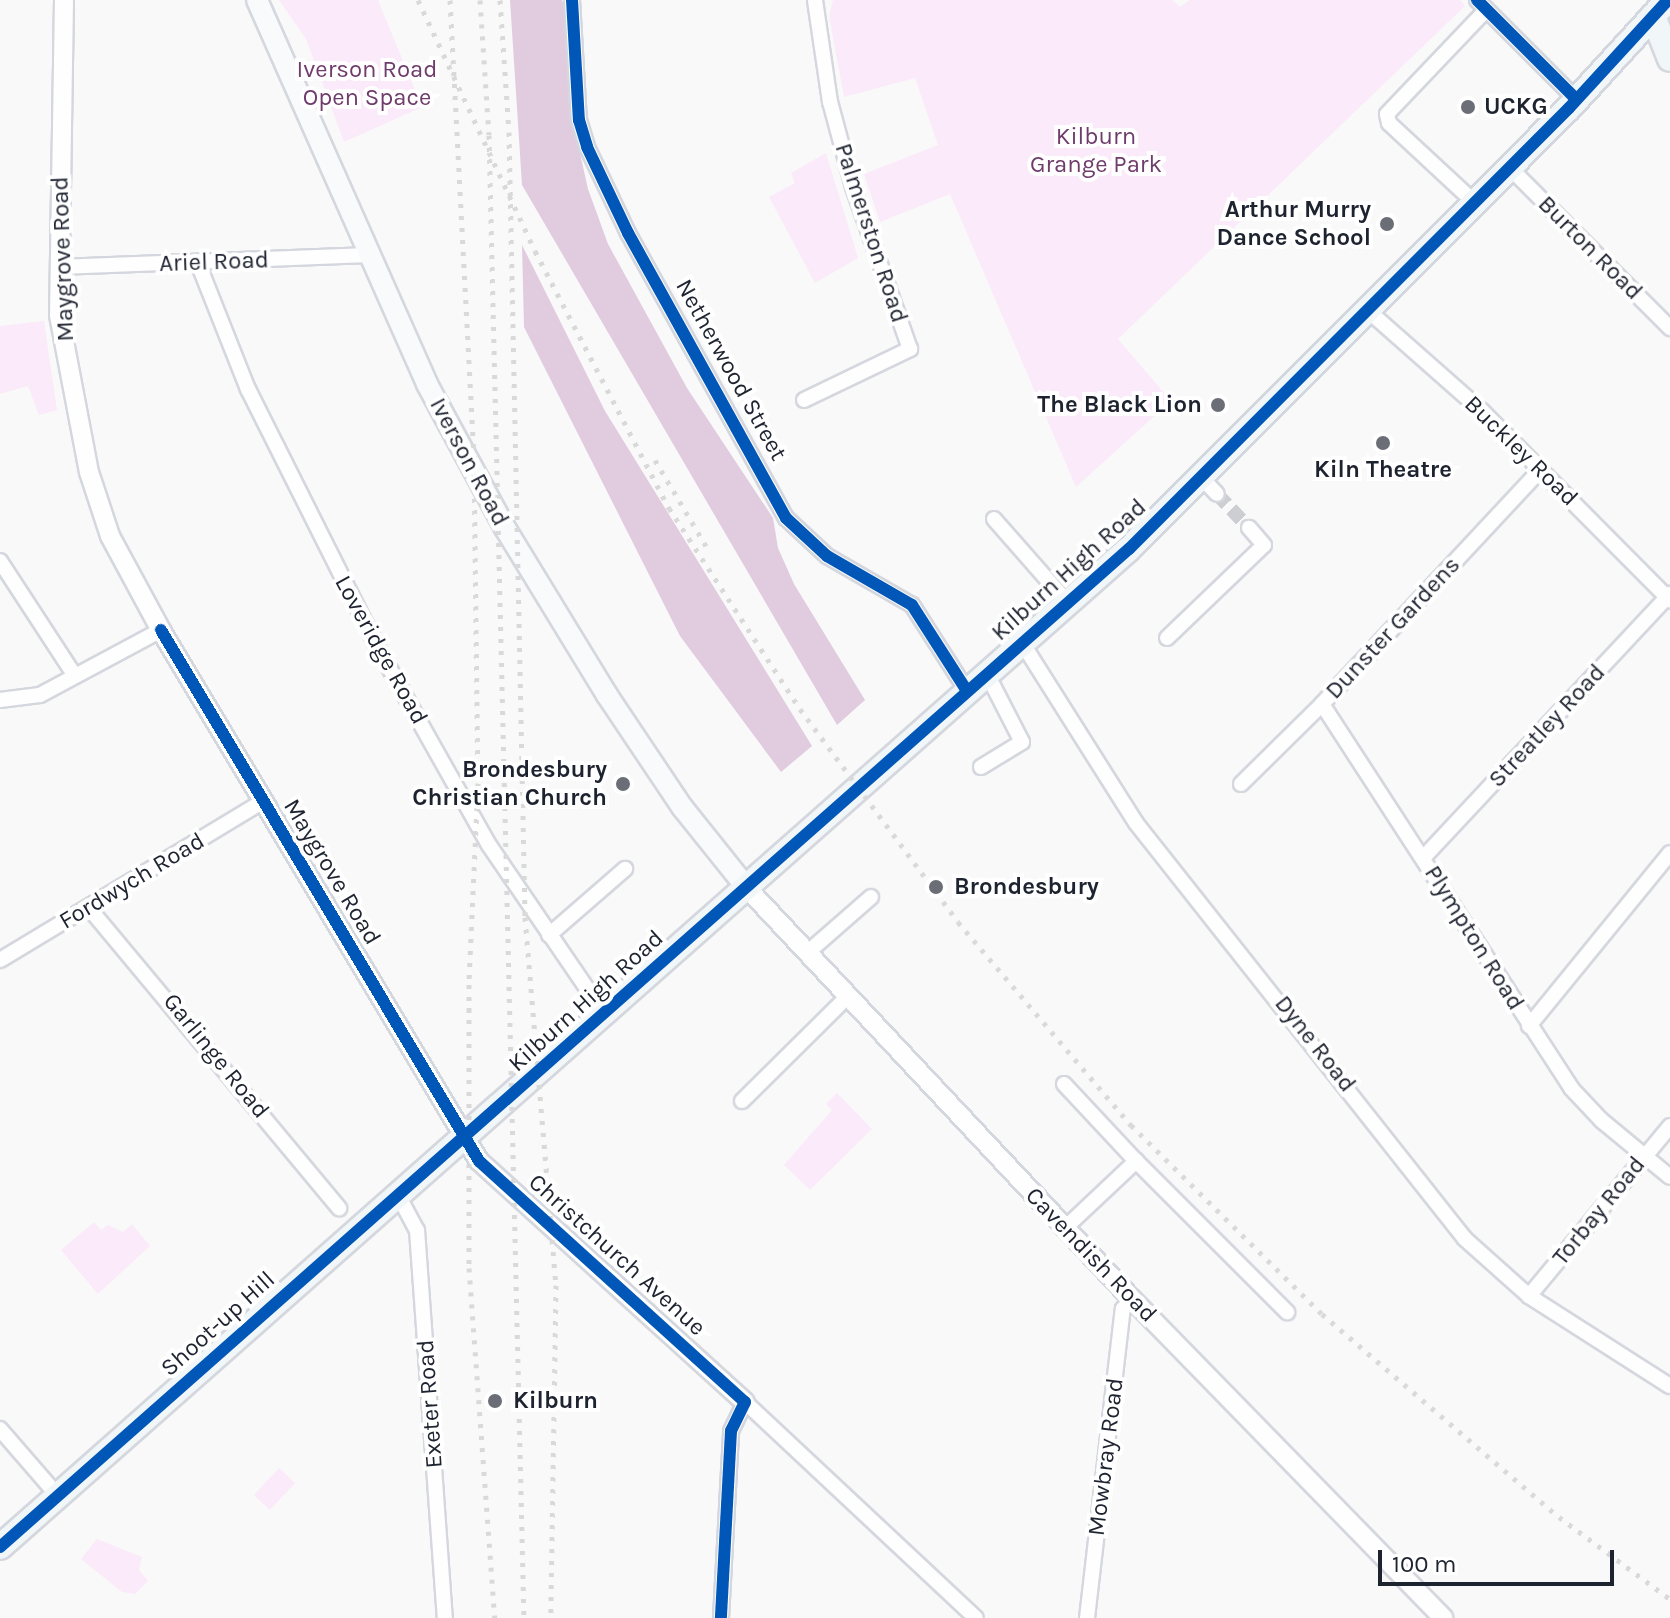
<!DOCTYPE html>
<html>
<head>
<meta charset="utf-8">
<style>
	body { margin:0 }
	#map { position:relative; width:1670px; height:1618px; overflow:hidden; background:#f9f9f9; font-family:Karla,sans-serif }
	div>[style] { position:absolute }
	.green>* { inset:0; background:#fbeaf9; transform-origin:0 0 }
	.forest>* { inset:0; background:#e1cbdf }
	.minor-tunnel>* { height:14px; margin-top:-7px; transform-origin:0; background:repeating-linear-gradient(90deg,#cdced1 0 14px,transparent 0 21px) }
	.roads { filter:drop-shadow(2px 0 #d5d7de) drop-shadow(-2px 0 #d5d7de) drop-shadow(0 2px #d5d7de) drop-shadow(0 -2px #d5d7de) }
	.minor>* { height:14px; margin:-7px; padding:0 7px; transform-origin:7px; border-radius:7px; background:#fefefe }
	.tertiary>* { height:18px; margin:-9px; padding:0 9px; transform-origin:9px; border-radius:9px; background:#fefefe }
	.secondary>* { height:20px; margin:-10px; padding:0 10px; transform-origin:10px; border-radius:10px; background:#f8fafc }
	.primary>* { height:24px; margin:-12px; padding:0 12px; transform-origin:12px; border-radius:12px; background:#f1f6f8 }
	.rail>* { height:5px; margin-top:-2.5px; transform-origin:0; background:repeating-linear-gradient(90deg,#d9d9da 0 4px,transparent 0 12px) }
	.cycleway>* { height:12px; margin:-6px; padding:0 6px; transform-origin:6px; border-radius:6px; background:#0057b8 }
	.dots>* { width:22px; height:22px; translate:-50% -50%; box-sizing:border-box; border:4px solid #fff; border-radius:50% }
	span { translate:-50% -50%; white-space:nowrap; text-align:center; line-height:1.15; -webkit-text-stroke:8px #fff; paint-order:stroke }
	.park-label { font-size:24px; color:#6f3c6b }
	.poi-label { font-size:24px; color:#1e2330; font-weight:700 }
	.left { translate:0 -50%; text-align:left }
	.right { translate:-100% -50%; text-align:right }
	.street-label { font-size:24px; color:#1e2330 }
	.scale { position:absolute; left:1378px; top:1550px; width:236px; height:36px; box-sizing:border-box; border:4px solid #1e2330; border-top:0; padding-left:10px; font-size:24px; line-height:28px; white-space:nowrap; color:#1e2330; -webkit-text-stroke:6px #fff; paint-order:stroke }
</style>
</head>
<body>
<div id="map">
	<div class="green">
		<div style="clip-path:polygon(279px 0,378px 0,422px 107px,344px 142px,306px 39px)"></div>
		<div style="clip-path:polygon(833px 0,1172px 0,1180px 7px,1190px 0,1460px 0,1465px 6px,1118px 339px,1171px 401px,1076px 487px,950px 194px,880px 222px,864px 174px,938px 145px,915px 78px,844px 97px,829px 16px)"></div>
		<div style="clip-path:polygon(826px 153px,858px 258px,815px 283px,769px 197px,795px 183px,791px 173px)"></div>
		<div style="clip-path:polygon(44px 321px,57px 410px,39px 415px,28px 386px,0 394px,0 326px)"></div>
		<div style="clip-path:polygon(837px 1093px,872px 1129px,810px 1190px,784px 1165px,832px 1110px,826px 1104px)"></div>
		<div style="clip-path:polygon(94px 1222px,101px 1230px,108px 1225px,123px 1232px,132px 1224px,150px 1246px,98px 1294px,61px 1250px)"></div>
		<div style="left:279px;top:1468px;width:22px;height:37px;rotate:43deg"></div>
		<div style="clip-path:polygon(97px 1539px,142px 1557px,139px 1570px,148px 1581px,135px 1594px,122px 1592px,81px 1559px)"></div>
	</div>
	<div class="forest">
		<div style="clip-path:polygon(510px 0,562px 0,565px 7px,569px 105px,588px 189px,608px 244px,687px 388px,773px 518px,778px 548px,794px 584px,865px 700px,837px 725px,522px 185px)"></div>
		<div style="clip-path:polygon(522px 245px,605px 411px,812px 746px,781px 772px,680px 636px,524px 327px)"></div>
	</div>
	<div class="minor-tunnel">
		<div style="left:1217px;top:494px;width:47px;rotate:46.7deg"></div>
	</div>
	<div class="roads">
		<div class="minor">
			<div style="left:572px;top:0;width:120px;rotate:86.7deg"></div>
			<div style="left:579px;top:120px;width:28px;rotate:73deg"></div>
			<div style="left:587px;top:147px;width:95px;rotate:64.5deg"></div>
			<div style="left:628px;top:233px;width:326px;rotate:61deg"></div>
			<div style="left:786px;top:518px;width:56px;rotate:42.8deg"></div>
			<div style="left:827px;top:556px;width:98px;rotate:30deg"></div>
			<div style="left:912px;top:605px;width:102px;rotate:57.4deg"></div>
			<div style="left:1477px;top:0;width:140px;rotate:45deg"></div>
			<div style="left:1509px;top:167px;width:228px;rotate:45deg"></div>
			<div style="left:1474px;top:202px;width:116px;rotate:-137.1deg"></div>
			<div style="left:1389px;top:123px;width:9px;rotate:-103deg"></div>
			<div style="left:1387px;top:114px;width:144px;rotate:-46.4deg"></div>
			<div style="left:198px;top:263px;width:136px;rotate:68.4deg"></div>
			<div style="left:248px;top:389px;width:282px;rotate:63.4deg"></div>
			<div style="left:374px;top:641px;width:234px;rotate:60.6deg"></div>
			<div style="left:489px;top:845px;width:206px;rotate:55.7deg"></div>
			<div style="left:59px;top:267px;width:310px;rotate:-2.2deg"></div>
			<div style="left:1365px;top:308px;width:156px;rotate:41.4deg"></div>
			<div style="left:1482px;top:411px;width:267px;rotate:45.2deg"></div>
			<div style="left:804px;top:400px;width:118px;rotate:-25.7deg"></div>
			<div style="left:910px;top:349px;width:172px;rotate:-109.4deg"></div>
			<div style="left:853px;top:187px;width:88px;rotate:-105.1deg"></div>
			<div style="left:830px;top:102px;width:103px;rotate:-98.4deg"></div>
			<div style="left:1201px;top:477px;width:23px;rotate:47deg"></div>
			<div style="left:994px;top:519px;width:109px;rotate:48.7deg"></div>
			<div style="left:0;top:561px;width:134px;rotate:56.9deg"></div>
			<div style="left:1167px;top:638px;width:134px;rotate:-43.8deg"></div>
			<div style="left:1264px;top:545px;width:23px;rotate:-131deg"></div>
			<div style="left:1021px;top:641px;width:215px;rotate:57.7deg"></div>
			<div style="left:1136px;top:823px;width:530px;rotate:51.66deg"></div>
			<div style="left:1465px;top:1239px;width:86px;rotate:41.7deg"></div>
			<div style="left:1529px;top:1296px;width:167px;rotate:32.6deg"></div>
			<div style="left:0;top:700px;width:40px;rotate:-7.1deg"></div>
			<div style="left:40px;top:695px;width:137px;rotate:-28.2deg"></div>
			<div style="left:1322px;top:704px;width:458px;rotate:57deg"></div>
			<div style="left:1571px;top:1088px;width:44px;rotate:46.8deg"></div>
			<div style="left:1601px;top:1120px;width:89px;rotate:39.6deg"></div>
			<div style="left:981px;top:767px;width:48px;rotate:-31.4deg"></div>
			<div style="left:1022px;top:742px;width:76px;rotate:-117.2deg"></div>
			<div style="left:1241px;top:784px;width:114px;rotate:-44.6deg"></div>
			<div style="left:1322px;top:704px;width:321px;rotate:-47deg"></div>
			<div style="left:1423px;top:858px;width:362px;rotate:-46.9deg"></div>
			<div style="left:89px;top:908px;width:391px;rotate:50.2deg"></div>
			<div style="left:549px;top:935px;width:101px;rotate:-41deg"></div>
			<div style="left:807px;top:953px;width:85px;rotate:-41.2deg"></div>
			<div style="left:0;top:960px;width:308px;rotate:-31.1deg"></div>
			<div style="left:1529px;top:1026px;width:223px;rotate:-50.8deg"></div>
			<div style="left:1064px;top:1084px;width:105px;rotate:46.9deg"></div>
			<div style="left:742px;top:1101px;width:148px;rotate:-44.7deg"></div>
			<div style="left:398px;top:1195px;width:40px;rotate:62deg"></div>
			<div style="left:417px;top:1230px;width:389px;rotate:85.9deg"></div>
			<div style="left:1065px;top:1228px;width:98px;rotate:-43.3deg"></div>
			<div style="left:1136px;top:1161px;width:214px;rotate:45deg"></div>
			<div style="left:1529px;top:1296px;width:221px;rotate:-50.3deg"></div>
			<div style="left:0;top:1429px;width:89px;rotate:49.1deg"></div>
			<div style="left:721px;top:1618px;width:187px;rotate:-86.9deg"></div>
			<div style="left:731px;top:1431px;width:32px;rotate:-64deg"></div>
			<div style="left:745px;top:1402px;width:316px;rotate:43.1deg"></div>
			<div style="left:1087px;top:1618px;width:311px;rotate:-83.4deg"></div>
			<div style="left:1123px;top:1309px;width:13px;rotate:-48deg"></div>
		</div>
		<div class="tertiary">
			<div style="left:64px;top:0;width:315px;rotate:90.9deg"></div>
			<div style="left:59px;top:315px;width:160px;rotate:79.2deg"></div>
			<div style="left:89px;top:472px;width:67px;rotate:71.8deg"></div>
			<div style="left:110px;top:536px;width:111px;rotate:61.6deg"></div>
			<div style="left:163px;top:634px;width:614px;rotate:59.05deg"></div>
			<div style="left:479px;top:1161px;width:359px;rotate:42.2deg"></div>
			<div style="left:746px;top:887px;width:565px;rotate:46.87deg"></div>
			<div style="left:1132px;top:1299px;width:446px;rotate:45.7deg"></div>
		</div>
		<div class="secondary">
			<div style="left:257px;top:0;width:420px;rotate:66.1deg"></div>
			<div style="left:427px;top:384px;width:164px;rotate:61.6deg"></div>
			<div style="left:505px;top:528px;width:196px;rotate:58.6deg"></div>
			<div style="left:607px;top:695px;width:135px;rotate:56.2deg"></div>
			<div style="left:682px;top:807px;width:102px;rotate:51.3deg"></div>
		</div>
		<div class="primary">
			<div style="left:1653px;top:16px;width:46px;rotate:68.4deg"></div>
			<div style="left:0;top:1547px;width:1507px;rotate:-41.48deg"></div>
			<div style="left:1129px;top:549px;width:623px;rotate:-45.07deg"></div>
			<div style="left:1569px;top:108px;width:147px;rotate:-47.5deg"></div>
		</div>
	</div>
	<div class="rail">
		<div style="left:418px;top:0;width:277px;rotate:65deg"></div>
		<div style="left:535px;top:251px;width:290px;rotate:62.5deg"></div>
		<div style="left:669px;top:508px;width:240px;rotate:56.9deg"></div>
		<div style="left:800px;top:709px;width:265px;rotate:53.4deg"></div>
		<div style="left:958px;top:922px;width:267px;rotate:49.6deg"></div>
		<div style="left:1131px;top:1125px;width:269px;rotate:44.7deg"></div>
		<div style="left:1322px;top:1314px;width:312px;rotate:40.6deg"></div>
		<div style="left:1559px;top:1517px;width:138px;rotate:36.5deg"></div>
		<div style="left:450px;top:0;width:463px;rotate:87deg"></div>
		<div style="left:474px;top:462px;width:321px;rotate:89.3deg"></div>
		<div style="left:478px;top:783px;width:201px;rotate:92.6deg"></div>
		<div style="left:469px;top:984px;width:284px;rotate:90deg"></div>
		<div style="left:469px;top:1268px;width:351px;rotate:85.8deg"></div>
		<div style="left:480px;top:0;width:135px;rotate:86.2deg"></div>
		<div style="left:489px;top:135px;width:1483px;rotate:88.65deg"></div>
		<div style="left:500px;top:0;width:132px;rotate:86.1deg"></div>
		<div style="left:509px;top:132px;width:785px;rotate:88.83deg"></div>
		<div style="left:525px;top:917px;width:369px;rotate:85.2deg"></div>
		<div style="left:556px;top:1285px;width:333px;rotate:90.9deg"></div>
		<div style="left:655px;top:460px;width:100px;rotate:59.3deg"></div>
	</div>
	<div class="cycleway">
		<div style="left:572px;top:0;width:120px;rotate:86.7deg"></div>
		<div style="left:579px;top:120px;width:28px;rotate:73deg"></div>
		<div style="left:587px;top:147px;width:95px;rotate:64.5deg"></div>
		<div style="left:628px;top:233px;width:326px;rotate:61deg"></div>
		<div style="left:786px;top:518px;width:56px;rotate:42.8deg"></div>
		<div style="left:827px;top:556px;width:98px;rotate:30deg"></div>
		<div style="left:912px;top:605px;width:102px;rotate:57.4deg"></div>
		<div style="left:1477px;top:0;width:140px;rotate:45deg"></div>
		<div style="left:161px;top:630px;width:619px;rotate:59.08deg"></div>
		<div style="left:479px;top:1161px;width:359px;rotate:42.2deg"></div>
		<div style="left:745px;top:1402px;width:32px;rotate:116deg"></div>
		<div style="left:731px;top:1431px;width:187px;rotate:93.1deg"></div>
		<div style="left:0;top:1547px;width:1507px;rotate:-41.48deg"></div>
		<div style="left:1129px;top:549px;width:623px;rotate:-45.07deg"></div>
		<div style="left:1569px;top:108px;width:147px;rotate:-47.5deg"></div>
	</div>
	<div class="dots">
		<div style="left:1468px;top:107px;background:#6b6e76"></div>
		<div style="left:1387px;top:224px;background:#6b6e76"></div>
		<div style="left:1218px;top:405px;background:#6b6e76"></div>
		<div style="left:1383px;top:443px;background:#6b6e76"></div>
		<div style="left:623px;top:784px;background:#6b6e76"></div>
		<div style="left:936px;top:887px;background:#6b6e76"></div>
		<div style="left:495px;top:1401px;background:#6b6e76"></div>
	</div>
	<div class="park-label">
		<span style="left:367px;top:84px">Iverson Road<br>Open Space</span>
		<span style="left:1096px;top:151px">Kilburn<br>Grange Park</span>
	</div>
	<div class="poi-label">
		<span class="left" style="left:1484px;top:107px">UCKG</span>
		<span class="right" style="left:1371px;top:224px">Arthur Murry<br>Dance School</span>
		<span class="right" style="left:1202px;top:405px">The Black Lion</span>
		<span style="left:1383px;top:470px">Kiln Theatre</span>
		<span class="right" style="left:607px;top:784px">Brondesbury<br>Christian Church</span>
		<span class="left" style="left:954px;top:887px">Brondesbury</span>
		<span class="left" style="left:513px;top:1401px">Kilburn</span>
	</div>
	<div class="street-label">
		<span style="left:871px;top:233px;rotate:72deg">Palmerston Road</span>
		<span style="left:1590px;top:248px;rotate:45deg">Burton Road</span>
		<span style="left:63px;top:259px;rotate:-92deg">Maygrove Road</span>
		<span style="left:214px;top:262px;rotate:-2deg">Ariel Road</span>
		<span style="left:731px;top:370px;rotate:61deg">Netherwood Street</span>
		<span style="left:1521px;top:451px;rotate:44deg">Buckley Road</span>
		<span style="left:469px;top:462px;rotate:62deg">Iverson Road</span>
		<span style="left:1069px;top:570px;rotate:-42deg">Kilburn High Road</span>
		<span style="left:1393px;top:628px;rotate:-47deg">Dunster Gardens</span>
		<span style="left:381px;top:650px;rotate:61deg">Loveridge Road</span>
		<span style="left:1547px;top:726px;rotate:-47deg">Streatley Road</span>
		<span style="left:332px;top:872px;rotate:59deg">Maygrove Road</span>
		<span style="left:132px;top:881px;rotate:-31deg">Fordwych Road</span>
		<span style="left:1474px;top:938px;rotate:58deg">Plympton Road</span>
		<span style="left:586px;top:1001px;rotate:-42deg">Kilburn High Road</span>
		<span style="left:1315px;top:1044px;rotate:52deg">Dyne Road</span>
		<span style="left:216px;top:1056px;rotate:51deg">Garlinge Road</span>
		<span style="left:1599px;top:1211px;rotate:-51deg">Torbay Road</span>
		<span style="left:617px;top:1255px;rotate:42deg">Christchurch Avenue</span>
		<span style="left:1091px;top:1255px;rotate:46deg">Cavendish Road</span>
		<span style="left:218px;top:1324px;rotate:-42deg">Shoot-up Hill</span>
		<span style="left:430px;top:1404px;rotate:-94deg">Exeter Road</span>
		<span style="left:1106px;top:1457px;rotate:-83deg">Mowbray Road</span>
	</div>
	<div class="scale">100 m</div>
</div>
</body>
</html>
